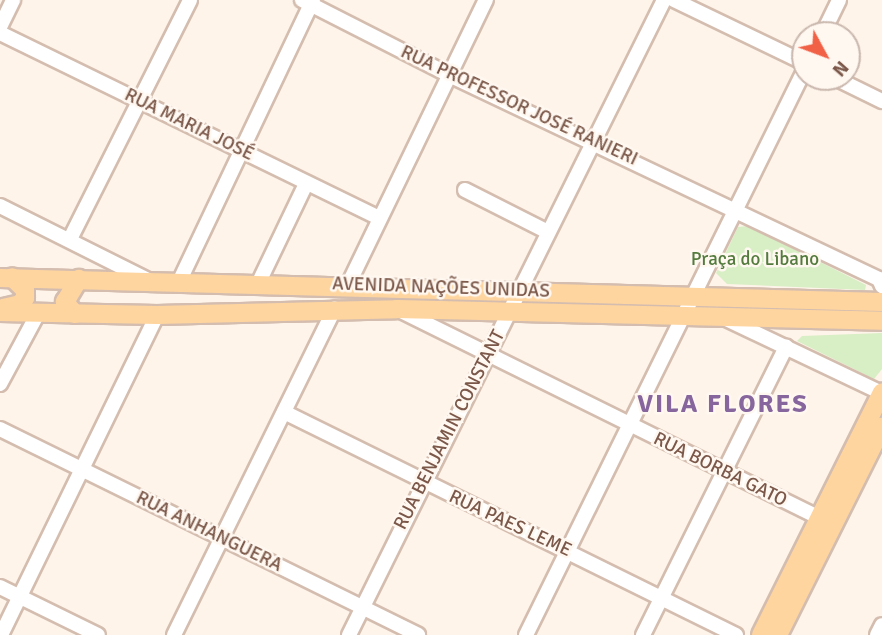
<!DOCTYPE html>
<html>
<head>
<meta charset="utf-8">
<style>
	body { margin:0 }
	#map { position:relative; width:882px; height:635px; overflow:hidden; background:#fef4e9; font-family:Signika,sans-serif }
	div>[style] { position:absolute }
	.green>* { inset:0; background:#d8eec5 }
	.roads { filter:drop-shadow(2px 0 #d4bdaf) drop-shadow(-2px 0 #d4bdaf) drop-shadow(0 2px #d4bdaf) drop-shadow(0 -2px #d4bdaf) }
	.minor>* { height:14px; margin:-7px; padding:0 7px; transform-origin:7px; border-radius:7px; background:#fff }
	.major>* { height:18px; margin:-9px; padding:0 9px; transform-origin:9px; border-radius:9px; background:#ffd59f }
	span { translate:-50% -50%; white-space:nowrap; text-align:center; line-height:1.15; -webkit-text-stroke:5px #fff8f1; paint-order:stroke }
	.street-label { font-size:19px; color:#7b5849 }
	.park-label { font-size:19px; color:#537b3d }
	.district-label { font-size:26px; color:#87669e; font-weight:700; letter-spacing:2px }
	.north { position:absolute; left:791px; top:21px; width:70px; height:70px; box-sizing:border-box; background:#fff8f1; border:2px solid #cab8ae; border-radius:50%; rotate:131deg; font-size:19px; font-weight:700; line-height:28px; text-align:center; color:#7b5849 }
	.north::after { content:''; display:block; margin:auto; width:24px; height:32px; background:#f06146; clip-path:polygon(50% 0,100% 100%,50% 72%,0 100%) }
</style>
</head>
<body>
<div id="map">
	<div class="green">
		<div style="clip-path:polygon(748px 226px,866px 285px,865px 290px,727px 284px,716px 273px,738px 227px)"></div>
		<div style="clip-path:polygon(882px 333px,882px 369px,874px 379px,797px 341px,802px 336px)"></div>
	</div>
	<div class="roads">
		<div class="minor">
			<div style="left:302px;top:0;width:165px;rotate:27deg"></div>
			<div style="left:449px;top:75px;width:476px;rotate:25.4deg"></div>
			<div style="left:879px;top:279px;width:8px;rotate:67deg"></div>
			<div style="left:674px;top:0;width:145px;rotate:25.7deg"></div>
			<div style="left:0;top:27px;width:30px;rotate:-64deg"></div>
			<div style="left:0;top:33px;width:422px;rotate:26deg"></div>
			<div style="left:822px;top:35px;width:39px;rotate:-64deg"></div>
			<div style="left:833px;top:77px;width:55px;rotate:26.1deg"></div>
			<div style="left:465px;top:190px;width:93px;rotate:26.8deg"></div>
			<div style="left:0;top:206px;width:165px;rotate:26.6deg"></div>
			<div style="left:70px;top:239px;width:267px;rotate:-63.3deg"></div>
			<div style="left:180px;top:280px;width:310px;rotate:-64.6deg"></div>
			<div style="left:258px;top:284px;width:111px;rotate:-64.4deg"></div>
			<div style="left:348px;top:285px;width:317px;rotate:-64.2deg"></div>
			<div style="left:401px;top:311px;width:466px;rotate:26.3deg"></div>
			<div style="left:726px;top:319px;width:173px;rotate:25.4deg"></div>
			<div style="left:0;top:384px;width:81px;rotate:-61.8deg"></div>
			<div style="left:284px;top:412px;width:504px;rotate:26.26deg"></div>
			<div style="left:0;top:429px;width:466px;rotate:26.2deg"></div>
			<div style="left:0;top:587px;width:109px;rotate:26.1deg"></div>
			<div style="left:1px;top:635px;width:356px;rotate:-64deg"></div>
			<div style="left:174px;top:635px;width:364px;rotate:-63.8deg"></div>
			<div style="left:349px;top:635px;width:709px;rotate:-63.62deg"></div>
			<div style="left:526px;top:635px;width:631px;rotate:-63.76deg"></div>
			<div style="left:643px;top:635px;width:322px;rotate:-63.6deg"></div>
			<div style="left:877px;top:635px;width:11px;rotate:-63deg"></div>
		</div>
		<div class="major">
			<div style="left:0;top:278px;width:882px;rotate:1.56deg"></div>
			<div style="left:3px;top:308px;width:17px;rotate:-13deg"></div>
			<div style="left:20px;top:304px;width:8px;rotate:-50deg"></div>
			<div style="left:25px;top:298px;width:8px;rotate:-90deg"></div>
			<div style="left:25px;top:290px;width:18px;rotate:-135deg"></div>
			<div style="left:0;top:312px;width:157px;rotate:1.1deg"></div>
			<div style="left:157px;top:315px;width:240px;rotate:-1.4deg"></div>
			<div style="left:397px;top:309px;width:485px;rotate:1.4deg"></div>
			<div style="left:75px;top:314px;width:16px;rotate:-130deg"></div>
			<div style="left:65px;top:302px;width:27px;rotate:-59deg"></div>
			<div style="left:761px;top:635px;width:271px;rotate:-63.5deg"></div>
			<div style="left:778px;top:635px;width:233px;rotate:-63.4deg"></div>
		</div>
	</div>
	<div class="street-label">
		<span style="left:519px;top:106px;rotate:25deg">RUA PROFESSOR JOSÉ RANIERI</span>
		<span style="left:189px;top:125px;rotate:26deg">RUA MARIA JOSÉ</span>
		<span style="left:441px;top:288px;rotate:2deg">AVENIDA NAÇÕES UNIDAS</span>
		<span style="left:450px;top:430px;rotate:-63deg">RUA BENJAMIN CONSTANT</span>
		<span style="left:720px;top:470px;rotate:26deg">RUA BORBA GATO</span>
		<span style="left:510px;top:524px;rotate:25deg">RUA PAES LEME</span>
		<span style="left:209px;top:532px;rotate:26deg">RUA ANHANGUERA</span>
	</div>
	<div class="park-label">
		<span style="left:755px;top:260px">Praça do Libano</span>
	</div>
	<div class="district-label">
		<span style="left:723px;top:405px">VILA FLORES</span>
	</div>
	<div class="north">N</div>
</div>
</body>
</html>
